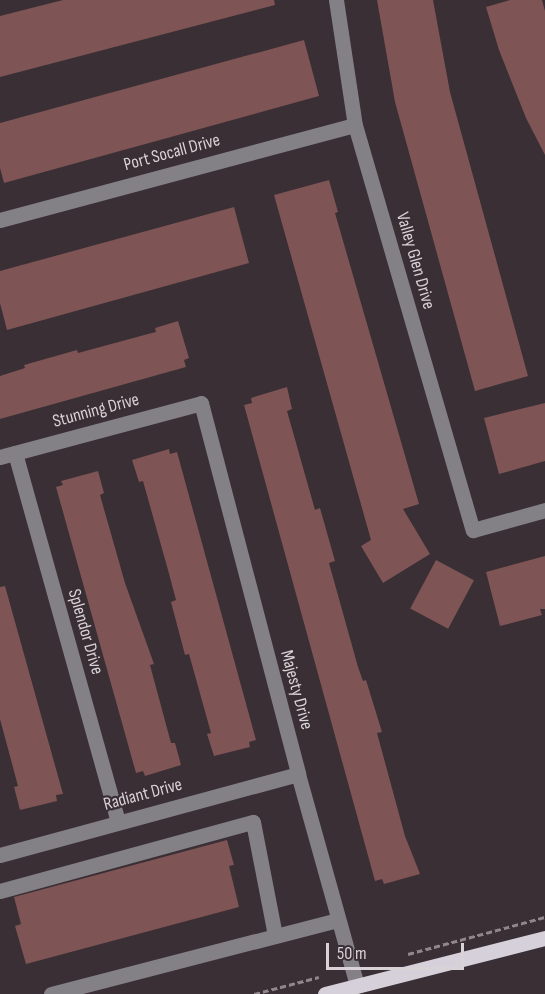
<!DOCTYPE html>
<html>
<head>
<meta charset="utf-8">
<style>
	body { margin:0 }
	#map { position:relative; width:545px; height:994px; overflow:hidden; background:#392f35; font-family:"Sofia Sans Condensed",sans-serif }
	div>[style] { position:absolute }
	.building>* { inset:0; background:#7e5455; transform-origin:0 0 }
	.path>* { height:3px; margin-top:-1.5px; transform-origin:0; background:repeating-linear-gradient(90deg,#90878c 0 6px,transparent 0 9px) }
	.minor>* { height:15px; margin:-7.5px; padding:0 7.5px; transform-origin:7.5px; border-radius:7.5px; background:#848186 }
	.major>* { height:15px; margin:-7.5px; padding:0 7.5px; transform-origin:7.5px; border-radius:7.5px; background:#d5d0da }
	span { translate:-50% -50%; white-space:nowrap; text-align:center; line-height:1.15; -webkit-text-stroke:4.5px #392f35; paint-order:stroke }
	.street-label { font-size:18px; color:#d9d2d6 }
	.scale { position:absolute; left:326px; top:943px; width:138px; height:27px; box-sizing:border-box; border:3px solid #d9d2d6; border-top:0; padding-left:8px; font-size:18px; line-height:21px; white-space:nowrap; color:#d9d2d6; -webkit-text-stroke:4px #392f35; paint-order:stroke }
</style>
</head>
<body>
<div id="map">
	<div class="building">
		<div style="clip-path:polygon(63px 0,274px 0,275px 5px,0 77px,0 16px)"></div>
		<div style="clip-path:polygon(377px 0,433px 0,450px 92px,528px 376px,475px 391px,395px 102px)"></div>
		<div style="clip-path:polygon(510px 0,542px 0,545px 11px,545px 155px,526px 118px,499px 50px,486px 7px)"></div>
		<div style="clip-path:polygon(304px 40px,319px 96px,4px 183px,0 168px,0 123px)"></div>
		<div style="clip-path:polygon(329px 180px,338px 212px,335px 213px,419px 504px,403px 509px,430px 554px,383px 583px,361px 546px,371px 540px,274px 195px)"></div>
		<div style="clip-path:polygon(234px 207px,249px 263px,7px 330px,0 303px,0 271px)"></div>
		<div style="clip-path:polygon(178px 321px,189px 358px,184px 360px,186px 367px,0 419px,0 376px,25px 368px,24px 365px,77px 350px,78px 353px,148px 334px,156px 332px,155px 328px)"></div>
		<div style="clip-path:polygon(287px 387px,292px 409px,287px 411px,315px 510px,320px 508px,335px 561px,329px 563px,358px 667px,363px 681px,366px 680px,382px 732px,377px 733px,405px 836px,420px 874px,384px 884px,382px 879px,375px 881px,244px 405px,252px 403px,251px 398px)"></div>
		<div style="clip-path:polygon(545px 403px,545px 461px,499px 474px,484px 418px)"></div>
		<div style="clip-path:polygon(169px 449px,170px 454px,177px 452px,256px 740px,249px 742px,250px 747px,214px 756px,207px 734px,211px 733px,189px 654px,185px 655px,171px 602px,176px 600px,168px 570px,143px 481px,139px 482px,132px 460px)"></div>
		<div style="clip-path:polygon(98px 471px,104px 493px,100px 495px,125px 583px,154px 664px,150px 665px,171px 743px,175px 743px,181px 765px,145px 776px,143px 771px,136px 773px,56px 487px,63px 485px,61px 481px)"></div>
		<div style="clip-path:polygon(545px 556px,545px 609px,540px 609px,542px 615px,500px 626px,486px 572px)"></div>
		<div style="left:436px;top:560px;width:43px;height:55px;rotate:28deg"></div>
		<div style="clip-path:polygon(5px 586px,63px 794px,56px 795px,57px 801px,20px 810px,14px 787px,18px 786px,0 719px,0 587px)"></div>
		<div style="clip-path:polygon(227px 840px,234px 865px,229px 866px,239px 907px,26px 964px,15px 926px,21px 924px,14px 897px)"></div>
	</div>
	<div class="path">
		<div style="left:408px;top:954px;width:142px;rotate:-15.1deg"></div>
		<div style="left:254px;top:994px;width:67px;rotate:-14.7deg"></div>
	</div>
	<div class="minor">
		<div style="left:336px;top:0;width:126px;rotate:81.4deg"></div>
		<div style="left:355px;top:125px;width:422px;rotate:73.8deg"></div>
		<div style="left:473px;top:530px;width:75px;rotate:-15.5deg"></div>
		<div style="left:0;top:220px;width:367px;rotate:-15deg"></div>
		<div style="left:15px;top:453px;width:383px;rotate:74.4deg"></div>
		<div style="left:0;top:457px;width:208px;rotate:-15deg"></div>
		<div style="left:201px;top:403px;width:383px;rotate:75.3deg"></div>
		<div style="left:298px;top:774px;width:220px;rotate:74.4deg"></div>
		<div style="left:0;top:855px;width:309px;rotate:-15.2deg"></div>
		<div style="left:0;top:891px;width:262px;rotate:-15.3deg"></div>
		<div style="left:253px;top:822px;width:115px;rotate:79deg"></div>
		<div style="left:51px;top:994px;width:295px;rotate:-14.5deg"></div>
	</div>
	<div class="major">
		<div style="left:325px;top:994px;width:227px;rotate:-14.3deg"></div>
	</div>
	<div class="street-label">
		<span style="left:172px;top:153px;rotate:-15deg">Port Socall Drive</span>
		<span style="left:415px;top:261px;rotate:74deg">Valley Glen Drive</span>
		<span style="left:96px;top:411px;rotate:-15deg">Stunning Drive</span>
		<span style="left:85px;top:632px;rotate:74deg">Splendor Drive</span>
		<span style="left:296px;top:690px;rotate:75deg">Majesty Drive</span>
		<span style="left:143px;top:795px;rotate:-15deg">Radiant Drive</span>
	</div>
	<div class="scale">50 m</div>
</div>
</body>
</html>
